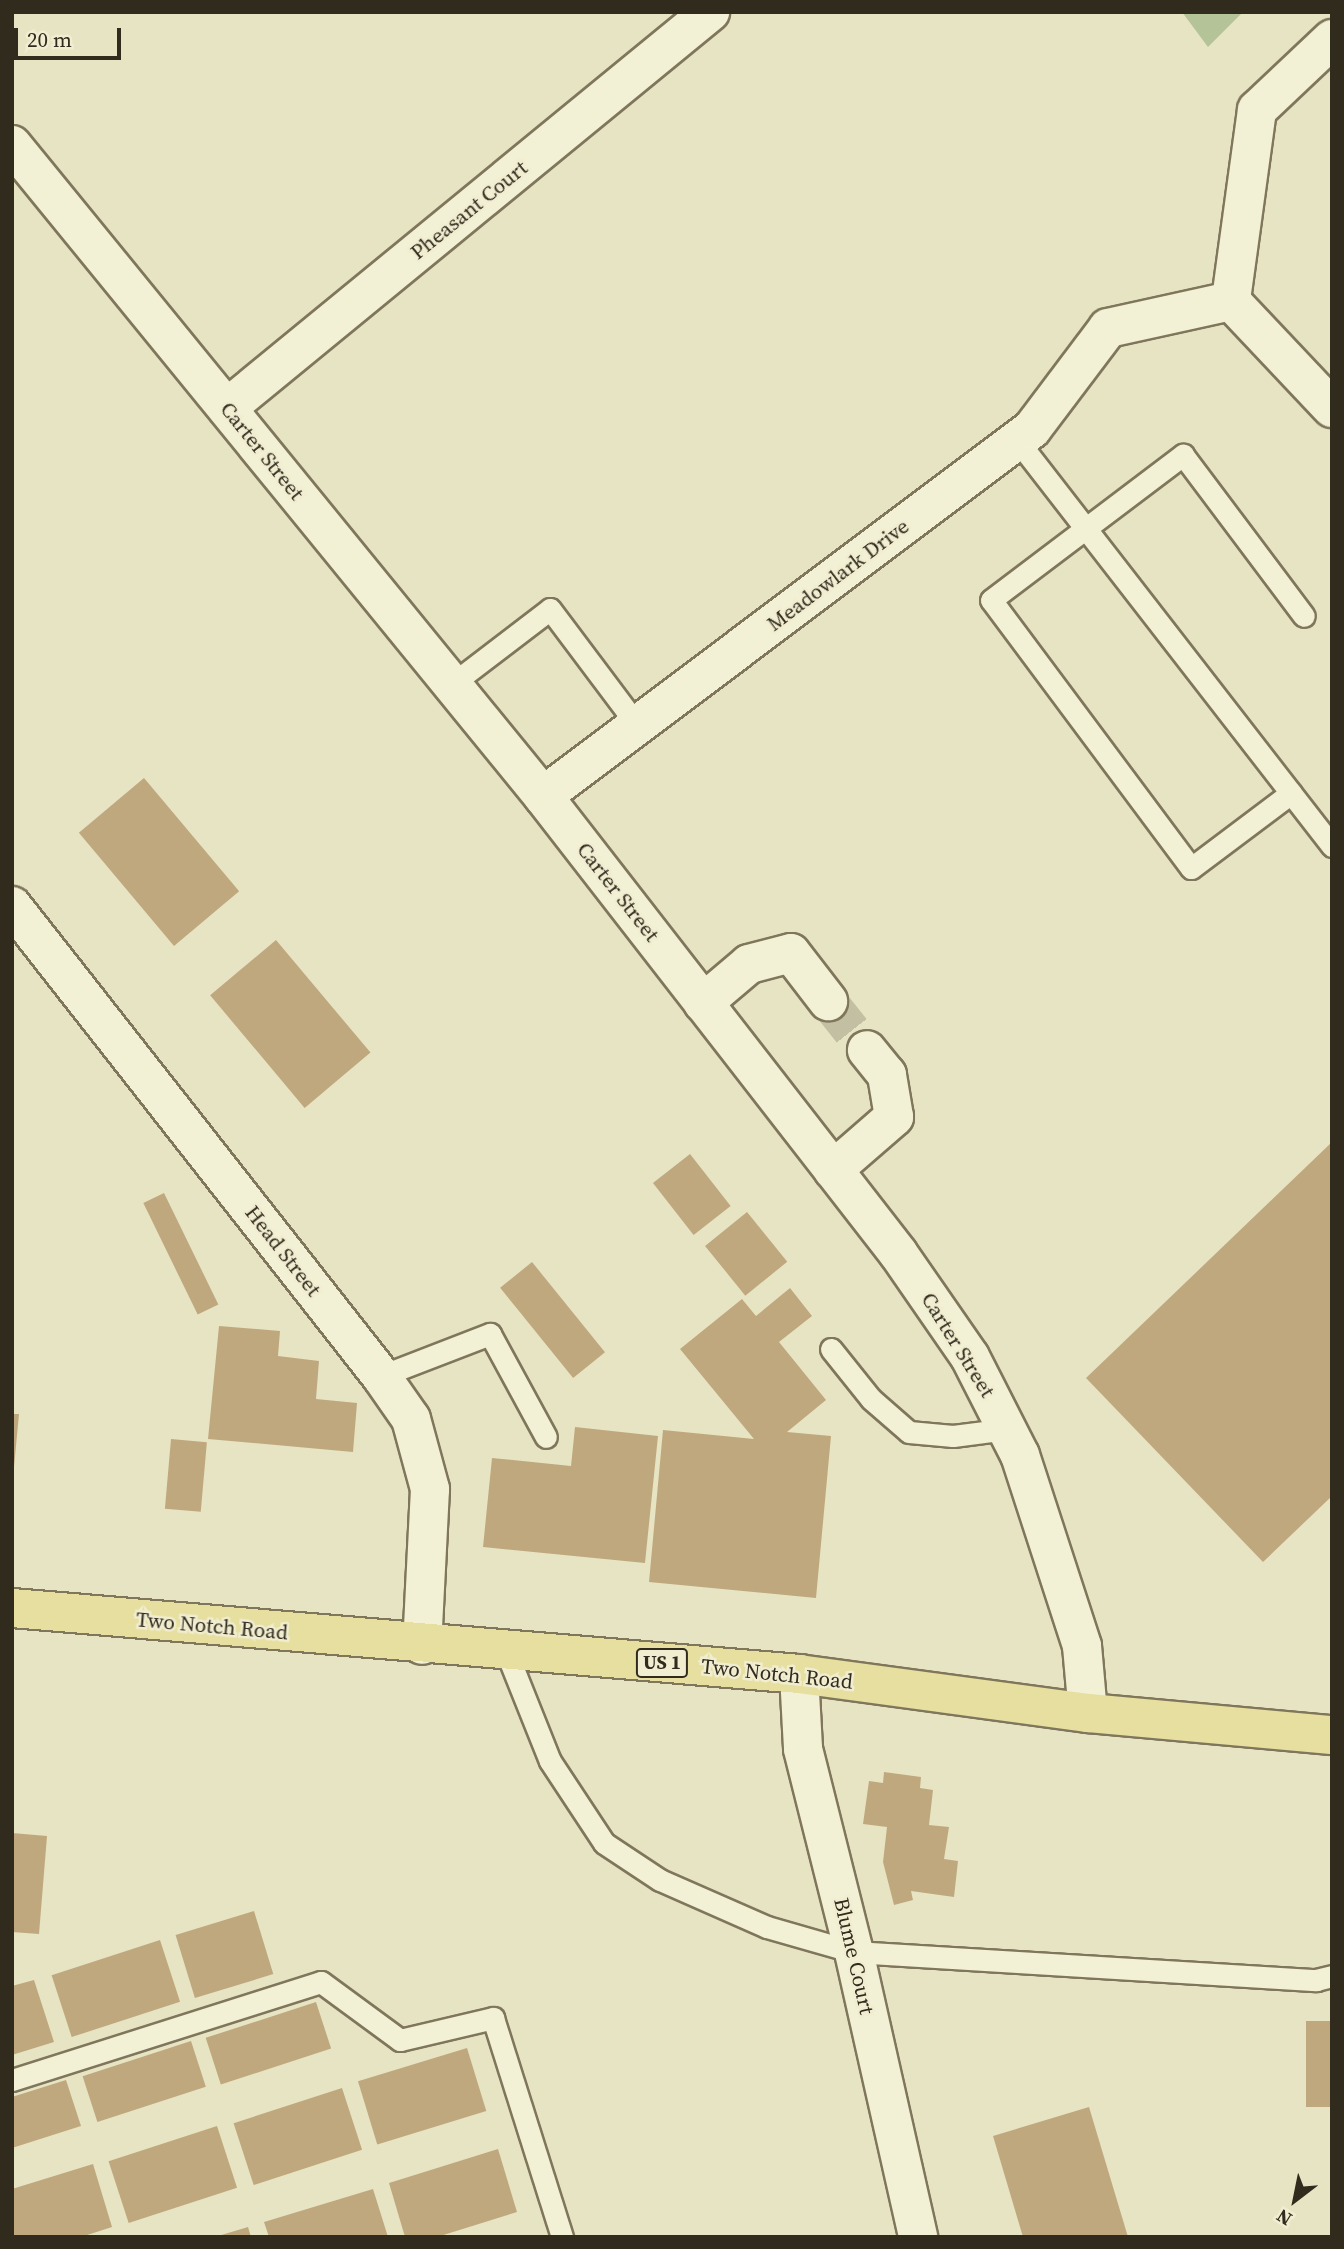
<!DOCTYPE html>
<html>
<head>
<meta charset="utf-8">
<style>
	body { margin:0 }
	#map { position:relative; width:1344px; height:2249px; overflow:hidden; background:#e7e4c3; font-family:"Source Serif 4",serif }
	div>[style] { position:absolute }
	.green>* { inset:0; background:#b5c398 }
	.building>* { inset:0; background:#c0a87e; transform-origin:0 0 }
	.street-tunnel>* { height:38px; margin-top:-19px; transform-origin:0; background:repeating-linear-gradient(90deg,#c3bfa2 0 38px,transparent 0 57px) }
	.roads { filter:drop-shadow(2px 0 #7f765c) drop-shadow(-2px 0 #7f765c) drop-shadow(0 2px #7f765c) drop-shadow(0 -2px #7f765c) }
	.lane>* { height:21px; margin:-10.5px; padding:0 10.5px; transform-origin:10.5px; border-radius:10.5px; background:#f3f1d5 }
	.street>* { height:38px; margin:-19px; padding:0 19px; transform-origin:19px; border-radius:19px; background:#f3f1d5 }
	.primary>* { height:38px; margin:-19px; padding:0 19px; transform-origin:19px; border-radius:19px; background:#e6df9f }
	span { translate:-50% -50%; white-space:nowrap; text-align:center; line-height:1.15; -webkit-text-stroke:5px #f0edd1; paint-order:stroke }
	.shield-label span { padding:2px 5px; background:#f0edd1; border:2px solid; border-radius:5px; -webkit-text-stroke-width:0 }
	.shield-label { font-size:19px; color:#312b1e; font-weight:700 }
	.street-label { font-size:21px; color:#312b1e }
	.frame { position:absolute; inset:0; border:14px solid #312b1e; pointer-events:none }
	.north { position:absolute; left:1260px; top:2165px; width:70px; height:70px; -webkit-text-stroke:5px #f0edd1; paint-order:stroke; rotate:212deg; font-size:19px; font-weight:700; line-height:28px; text-align:center; color:#312b1e }
	.north::after { content:''; display:block; margin:auto; width:24px; height:32px; background:#312b1e; clip-path:polygon(50% 0,100% 100%,50% 72%,0 100%) }
	.scale { position:absolute; left:14px; top:28px; width:107px; height:32px; box-sizing:border-box; border:4px solid #312b1e; border-top:0; padding-left:9px; font-size:21px; line-height:24px; white-space:nowrap; color:#312b1e; -webkit-text-stroke:5px #f0edd1; paint-order:stroke }
</style>
</head>
<body>
<div id="map">
	<div class="green">
		<div style="clip-path:polygon(1182px 12px,1243px 12px,1208px 47px)"></div>
	</div>
	<div class="building">
		<div style="left:144px;top:778px;width:148px;height:85px;rotate:50deg"></div>
		<div style="left:276px;top:940px;width:147px;height:86px;rotate:50deg"></div>
		<div style="clip-path:polygon(1332px 1142px,1332px 1496px,1263px 1562px,1086px 1378px)"></div>
		<div style="left:690px;top:1154px;width:66px;height:47px;rotate:52deg"></div>
		<div style="left:164px;top:1193px;width:124px;height:23px;rotate:64deg"></div>
		<div style="left:747px;top:1212px;width:64px;height:54px;rotate:51deg"></div>
		<div style="left:532px;top:1262px;width:116px;height:41px;rotate:51deg"></div>
		<div style="clip-path:polygon(790px 1288px,812px 1316px,779px 1342px,826px 1400px,787px 1432px,831px 1436px,816px 1598px,649px 1582px,663px 1430px,754px 1439px,680px 1349px,742px 1299px,756px 1316px)"></div>
		<div style="clip-path:polygon(219px 1326px,280px 1331px,278px 1356px,319px 1361px,316px 1399px,357px 1403px,353px 1452px,208px 1439px)"></div>
		<div style="clip-path:polygon(12px 1414px,19px 1414px,14px 1467px,12px 1467px)"></div>
		<div style="clip-path:polygon(575px 1427px,658px 1436px,645px 1563px,483px 1547px,492px 1458px,571px 1466px)"></div>
		<div style="left:171px;top:1439px;width:36px;height:70px;rotate:5deg"></div>
		<div style="clip-path:polygon(884px 1772px,921px 1777px,920px 1788px,933px 1790px,929px 1825px,949px 1827px,944px 1859px,958px 1861px,954px 1897px,911px 1891px,913px 1900px,894px 1905px,883px 1862px,887px 1827px,863px 1824px,869px 1781px,883px 1783px)"></div>
		<div style="clip-path:polygon(12px 1833px,47px 1836px,39px 1934px,12px 1932px)"></div>
		<div style="left:254px;top:1911px;width:66px;height:82px;rotate:73deg"></div>
		<div style="left:160px;top:1940px;width:65px;height:114px;rotate:72deg"></div>
		<div style="clip-path:polygon(34px 1980px,54px 2042px,12px 2055px,12px 1986px)"></div>
		<div style="left:316px;top:2002px;width:49px;height:116px;rotate:72deg"></div>
		<div style="left:1306px;top:2021px;width:26px;height:86px"></div>
		<div style="left:191px;top:2041px;width:48px;height:114px;rotate:72deg"></div>
		<div style="left:467px;top:2048px;width:66px;height:114px;rotate:73deg"></div>
		<div style="clip-path:polygon(66px 2080px,81px 2126px,12px 2148px,12px 2097px)"></div>
		<div style="left:342px;top:2088px;width:65px;height:114px;rotate:72deg"></div>
		<div style="clip-path:polygon(1089px 2107px,1128px 2237px,1023px 2237px,993px 2136px)"></div>
		<div style="left:217px;top:2126px;width:65px;height:114px;rotate:72deg"></div>
		<div style="clip-path:polygon(498px 2149px,517px 2212px,437px 2237px,405px 2237px,389px 2183px)"></div>
		<div style="clip-path:polygon(93px 2164px,112px 2227px,81px 2237px,12px 2237px,12px 2189px)"></div>
		<div style="clip-path:polygon(373px 2189px,388px 2237px,269px 2237px,264px 2222px)"></div>
		<div style="clip-path:polygon(248px 2227px,251px 2237px,218px 2237px,218px 2236px)"></div>
	</div>
	<div class="street-tunnel">
		<div style="left:828px;top:1001px;width:63px;rotate:51.5deg"></div>
	</div>
	<div class="roads">
		<div class="lane">
			<div style="left:1017px;top:440px;width:514px;rotate:52.19deg"></div>
			<div style="left:452px;top:684px;width:123px;rotate:-37.4deg"></div>
			<div style="left:550px;top:609px;width:146px;rotate:53.1deg"></div>
			<div style="left:1291px;top:793px;width:125px;rotate:143.1deg"></div>
			<div style="left:1191px;top:868px;width:334px;rotate:-126.7deg"></div>
			<div style="left:991px;top:600px;width:241px;rotate:-37.1deg"></div>
			<div style="left:1183px;top:455px;width:201px;rotate:53.1deg"></div>
			<div style="left:831px;top:1349px;width:64px;rotate:51.3deg"></div>
			<div style="left:871px;top:1399px;width:50px;rotate:41deg"></div>
			<div style="left:909px;top:1432px;width:44px;rotate:5.2deg"></div>
			<div style="left:953px;top:1436px;width:54px;rotate:-7.4deg"></div>
			<div style="left:381px;top:1376px;width:117px;rotate:-21.1deg"></div>
			<div style="left:490px;top:1334px;width:117px;rotate:61.5deg"></div>
			<div style="left:506px;top:1651px;width:118px;rotate:68.2deg"></div>
			<div style="left:550px;top:1761px;width:98px;rotate:56.6deg"></div>
			<div style="left:604px;top:1843px;width:67px;rotate:33.5deg"></div>
			<div style="left:660px;top:1880px;width:117px;rotate:23.7deg"></div>
			<div style="left:767px;top:1927px;width:91px;rotate:16deg"></div>
			<div style="left:854px;top:1952px;width:463px;rotate:3.5deg"></div>
			<div style="left:1316px;top:1980px;width:16px;rotate:-14deg"></div>
			<div style="left:12px;top:2080px;width:324px;rotate:-17.6deg"></div>
			<div style="left:321px;top:1982px;width:98px;rotate:36.3deg"></div>
			<div style="left:400px;top:2040px;width:96px;rotate:-13.3deg"></div>
			<div style="left:493px;top:2018px;width:230px;rotate:72.5deg"></div>
		</div>
		<div class="street">
			<div style="left:1332px;top:39px;width:103px;rotate:136.6deg"></div>
			<div style="left:1257px;top:110px;width:193px;rotate:97.8deg"></div>
			<div style="left:1231px;top:301px;width:147px;rotate:46.7deg"></div>
			<div style="left:12px;top:145px;width:840px;rotate:50.8deg"></div>
			<div style="left:543px;top:796px;width:579px;rotate:52.16deg"></div>
			<div style="left:898px;top:1253px;width:126px;rotate:55.3deg"></div>
			<div style="left:970px;top:1357px;width:110px;rotate:63deg"></div>
			<div style="left:1020px;top:1455px;width:201px;rotate:72deg"></div>
			<div style="left:1082px;top:1646px;width:67px;rotate:84.9deg"></div>
			<div style="left:227px;top:408px;width:625px;rotate:-39.35deg"></div>
			<div style="left:543px;top:796px;width:611px;rotate:-36.89deg"></div>
			<div style="left:1032px;top:429px;width:126px;rotate:-53deg"></div>
			<div style="left:1108px;top:328px;width:126px;rotate:-12.4deg"></div>
			<div style="left:12px;top:906px;width:598px;rotate:51.86deg"></div>
			<div style="left:381px;top:1376px;width:52px;rotate:55.1deg"></div>
			<div style="left:411px;top:1419px;width:73px;rotate:74.8deg"></div>
			<div style="left:430px;top:1489px;width:156px;rotate:92.9deg"></div>
			<div style="left:703px;top:1003px;width:60px;rotate:-40.3deg"></div>
			<div style="left:749px;top:964px;width:43px;rotate:-14.7deg"></div>
			<div style="left:791px;top:953px;width:61px;rotate:52.4deg"></div>
			<div style="left:833px;top:1170px;width:81px;rotate:-41deg"></div>
			<div style="left:894px;top:1117px;width:43px;rotate:-99.5deg"></div>
			<div style="left:887px;top:1075px;width:32px;rotate:-129deg"></div>
			<div style="left:799px;top:1674px;width:75px;rotate:86.9deg"></div>
			<div style="left:803px;top:1749px;width:209px;rotate:75.9deg"></div>
			<div style="left:854px;top:1952px;width:292px;rotate:77.3deg"></div>
		</div>
		<div class="primary">
			<div style="left:12px;top:1608px;width:790px;rotate:4.79deg"></div>
			<div style="left:799px;top:1674px;width:292px;rotate:7.7deg"></div>
			<div style="left:1088px;top:1713px;width:245px;rotate:5.2deg"></div>
		</div>
	</div>
	<div class="shield-label">
		<span style="left:662px;top:1663px">US 1</span>
	</div>
	<div class="street-label">
		<span style="left:469px;top:210px;rotate:-39deg">Pheasant Court</span>
		<span style="left:262px;top:451px;rotate:51deg">Carter Street</span>
		<span style="left:838px;top:575px;rotate:-37deg">Meadowlark Drive</span>
		<span style="left:618px;top:892px;rotate:52deg">Carter Street</span>
		<span style="left:283px;top:1251px;rotate:52deg">Head Street</span>
		<span style="left:958px;top:1345px;rotate:58deg">Carter Street</span>
		<span style="left:212px;top:1626px;rotate:5deg">Two Notch Road</span>
		<span style="left:777px;top:1674px;rotate:6deg">Two Notch Road</span>
		<span style="left:854px;top:1956px;rotate:77deg">Blume Court</span>
	</div>
	<div class="frame"></div>
	<div class="north">N</div>
	<div class="scale">20 m</div>
</div>
</body>
</html>
